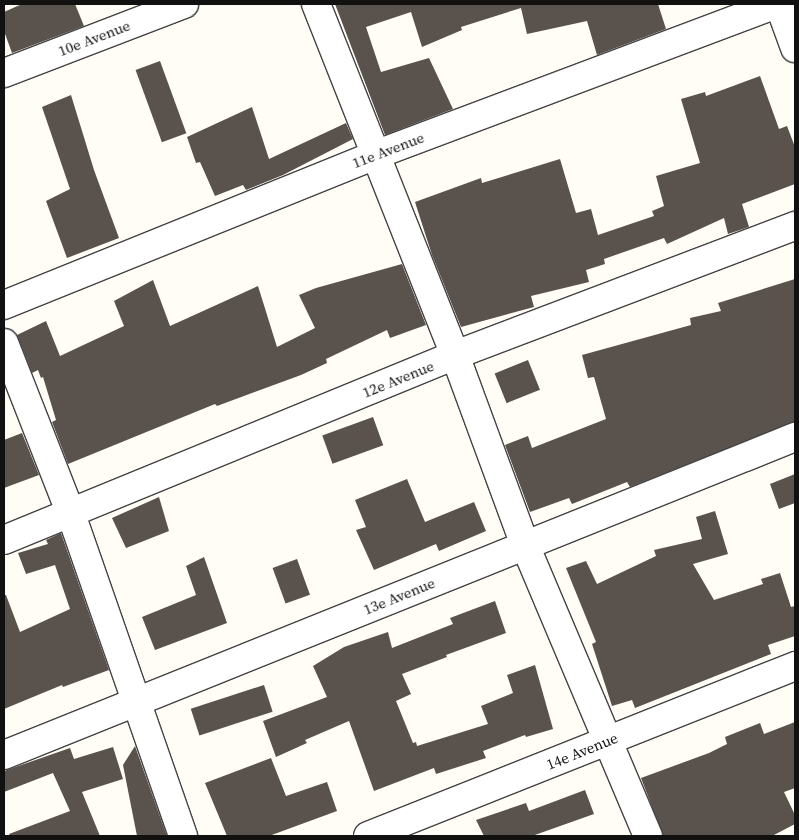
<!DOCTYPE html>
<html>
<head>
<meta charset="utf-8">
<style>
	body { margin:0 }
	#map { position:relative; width:799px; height:840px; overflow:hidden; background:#fffdf5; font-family:"Source Serif 4",serif }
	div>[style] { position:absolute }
	.building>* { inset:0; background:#5a524d; transform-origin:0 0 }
	.roads { filter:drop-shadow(1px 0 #444) drop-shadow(-1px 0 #444) drop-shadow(0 1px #444) drop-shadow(0 -1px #444) }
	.minor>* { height:28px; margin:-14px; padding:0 14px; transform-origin:14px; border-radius:14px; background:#fff }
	span { translate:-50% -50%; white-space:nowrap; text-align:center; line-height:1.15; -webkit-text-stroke:5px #fff; paint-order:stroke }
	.street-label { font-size:15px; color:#111 }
	.frame { position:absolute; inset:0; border:5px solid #111; pointer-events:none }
</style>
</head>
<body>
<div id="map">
	<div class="building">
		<div style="clip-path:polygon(22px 4px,75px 4px,84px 26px,12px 53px,4px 31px,4px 12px)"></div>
		<div style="clip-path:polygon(335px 4px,658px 4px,666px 29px,597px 55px,587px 21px,527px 34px,521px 8px,461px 27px,462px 30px,422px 47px,411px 12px,366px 27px,381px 72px,429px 58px,453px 109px,385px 135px)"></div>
		<div style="left:160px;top:61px;width:77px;height:26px;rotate:70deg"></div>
		<div style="clip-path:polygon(760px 76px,779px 129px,787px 126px,795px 147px,795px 184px,742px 204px,749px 227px,728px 234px,724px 218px,667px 244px,664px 238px,604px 259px,605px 264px,586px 270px,589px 282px,531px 296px,534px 307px,461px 327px,432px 255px,415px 202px,481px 178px,482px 183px,560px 159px,576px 213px,591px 209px,598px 235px,654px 216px,652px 211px,664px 206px,656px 176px,700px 163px,681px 99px,705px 92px,706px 96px)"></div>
		<div style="clip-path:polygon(71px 95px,94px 170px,119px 238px,67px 258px,46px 201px,70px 189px,42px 107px)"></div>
		<div style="clip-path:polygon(252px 107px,269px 159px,346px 123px,353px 139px,283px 175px,246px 190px,243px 185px,215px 196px,200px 162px,196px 163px,187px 137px)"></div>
		<div style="clip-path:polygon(402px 264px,426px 325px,390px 338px,387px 330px,326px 359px,327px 363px,301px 375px,217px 406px,215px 404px,68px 464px,52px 422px,56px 420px,43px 377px,41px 378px,38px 370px,32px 373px,17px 335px,46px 321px,60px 356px,124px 326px,114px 301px,153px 280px,170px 326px,258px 286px,277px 347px,315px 328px,299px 295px,316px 288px)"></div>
		<div style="clip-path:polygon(795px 279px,795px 422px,630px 487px,627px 482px,572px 504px,569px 498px,530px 512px,505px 445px,528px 436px,532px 448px,606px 419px,594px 377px,588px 378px,582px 355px,691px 325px,690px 318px,721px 311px,718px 303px)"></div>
		<div style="left:528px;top:360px;width:32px;height:36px;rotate:68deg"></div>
		<div style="left:373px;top:417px;width:30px;height:54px;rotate:70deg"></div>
		<div style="clip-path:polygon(22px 433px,39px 475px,4px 488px,4px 440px)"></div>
		<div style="clip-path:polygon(795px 474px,795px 503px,779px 509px,770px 484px)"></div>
		<div style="clip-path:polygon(407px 479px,425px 522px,474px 502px,486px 531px,439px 551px,436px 544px,374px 570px,356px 530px,366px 527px,355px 500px)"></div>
		<div style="clip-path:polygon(159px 497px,169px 531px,126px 548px,112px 518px)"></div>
		<div style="clip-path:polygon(715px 511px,728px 554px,693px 564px,714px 600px,763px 584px,761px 579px,780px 573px,791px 607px,795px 606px,795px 636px,768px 645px,771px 654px,635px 708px,632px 700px,612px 706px,592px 644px,596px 642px,566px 568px,586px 561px,597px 584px,656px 556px,654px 550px,702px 539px,696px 517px)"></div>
		<div style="clip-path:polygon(61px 533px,109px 670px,63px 687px,62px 685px,4px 709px,4px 595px,6px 595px,20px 632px,70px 609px,55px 565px,26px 574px,18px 553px,48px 544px,46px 540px)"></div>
		<div style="clip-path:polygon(204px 557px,227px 623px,155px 650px,142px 617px,196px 595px,186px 566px)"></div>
		<div style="left:297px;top:559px;width:38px;height:26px;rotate:70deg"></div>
		<div style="clip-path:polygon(495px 601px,506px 633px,446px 655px,447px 657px,402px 674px,411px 694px,396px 701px,413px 743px,416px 742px,417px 746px,488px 724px,481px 706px,513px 693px,507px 675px,535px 665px,553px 729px,526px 737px,525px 735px,483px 751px,486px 758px,436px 774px,434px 768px,374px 791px,349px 721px,305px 740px,307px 743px,276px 757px,263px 721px,327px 697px,313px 666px,344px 647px,388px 632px,392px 648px,453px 624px,450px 618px)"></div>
		<div style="left:264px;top:685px;width:28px;height:77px;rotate:72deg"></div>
		<div style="clip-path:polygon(795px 722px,795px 788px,784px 792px,795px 815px,795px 824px,772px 836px,663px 836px,641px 778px,709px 753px,727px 744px,725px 737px,760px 723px,764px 734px)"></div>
		<div style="clip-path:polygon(135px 746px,167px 836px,137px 836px,123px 765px)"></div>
		<div style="clip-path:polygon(113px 747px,123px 779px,82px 792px,100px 836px,10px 836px,9px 834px,70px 811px,53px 773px,4px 792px,4px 771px,70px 748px,74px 759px)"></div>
		<div style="clip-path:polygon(271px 758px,286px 796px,327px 782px,337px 811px,269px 836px,227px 836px,205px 783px)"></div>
		<div style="clip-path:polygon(585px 790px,594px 814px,532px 836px,484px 836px,476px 820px,526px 803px,529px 811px)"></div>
	</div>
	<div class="roads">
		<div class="minor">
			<div style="left:316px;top:4px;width:378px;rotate:68.4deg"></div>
			<div style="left:455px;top:355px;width:202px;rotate:69.8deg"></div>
			<div style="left:525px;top:545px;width:316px;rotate:67.1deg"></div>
			<div style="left:779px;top:4px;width:47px;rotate:70deg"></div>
			<div style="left:4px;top:73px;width:193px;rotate:-21deg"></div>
			<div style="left:4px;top:305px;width:400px;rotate:-22deg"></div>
			<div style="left:375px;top:155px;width:428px;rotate:-20.6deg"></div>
			<div style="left:4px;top:343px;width:184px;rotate:68.6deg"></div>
			<div style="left:71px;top:514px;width:341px;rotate:70.8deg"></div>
			<div style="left:4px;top:540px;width:487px;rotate:-22.3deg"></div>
			<div style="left:455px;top:355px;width:364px;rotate:-20.8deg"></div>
			<div style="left:4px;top:755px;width:853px;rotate:-21.9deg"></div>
			<div style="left:368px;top:836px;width:460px;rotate:-21.7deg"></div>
		</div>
	</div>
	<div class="street-label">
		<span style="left:94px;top:38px;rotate:-21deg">10e Avenue</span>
		<span style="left:388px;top:150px;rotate:-21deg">11e Avenue</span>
		<span style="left:398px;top:379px;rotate:-22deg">12e Avenue</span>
		<span style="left:399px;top:596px;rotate:-22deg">13e Avenue</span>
		<span style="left:582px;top:751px;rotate:-22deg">14e Avenue</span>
	</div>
	<div class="frame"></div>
</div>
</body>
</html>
